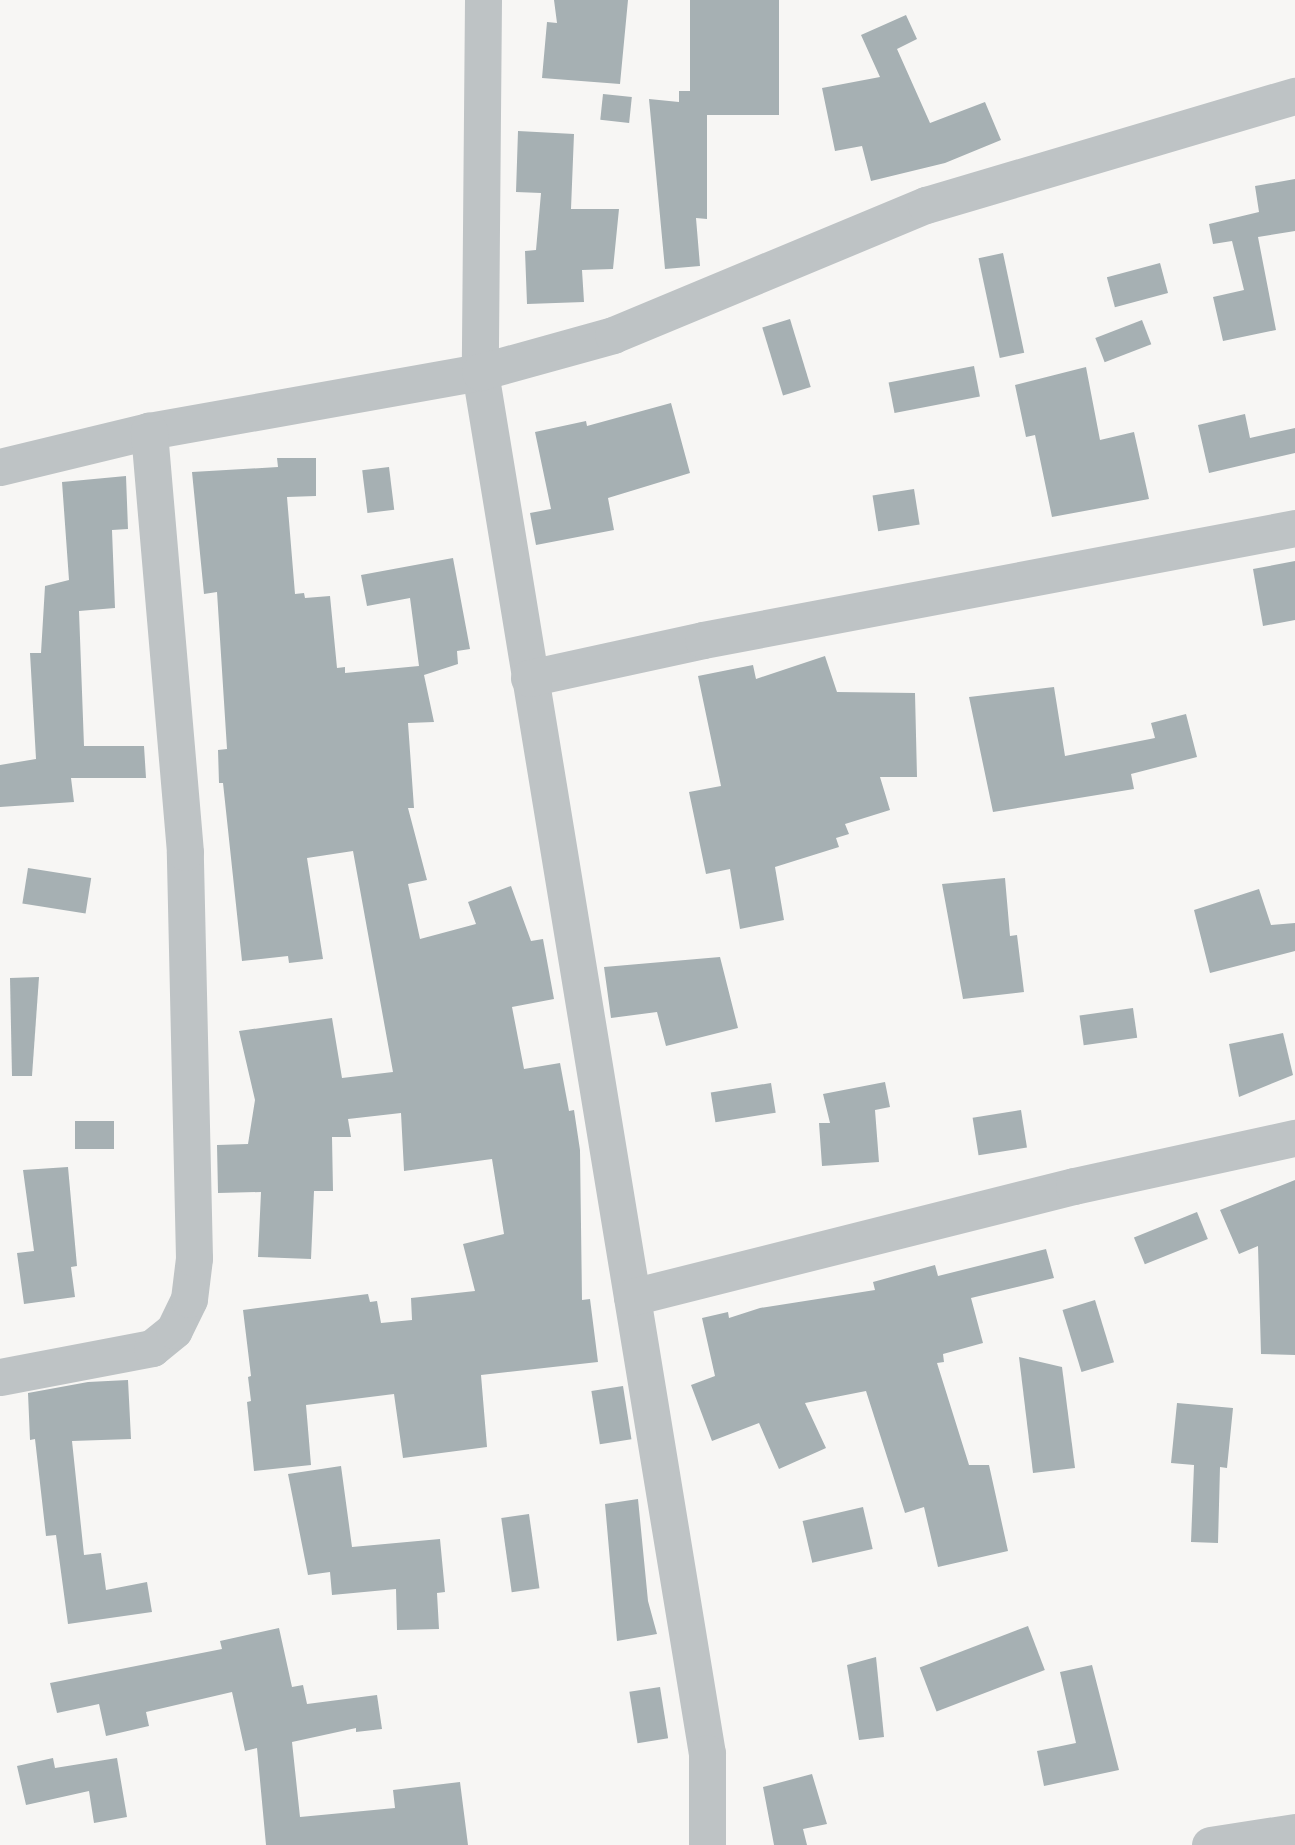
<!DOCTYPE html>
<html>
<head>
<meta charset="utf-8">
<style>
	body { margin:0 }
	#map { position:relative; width:1295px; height:1845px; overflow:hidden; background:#f7f6f4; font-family:"Exo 2",sans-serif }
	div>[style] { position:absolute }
	.building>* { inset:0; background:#a6b0b3; transform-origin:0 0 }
	.minor>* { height:37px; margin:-18.5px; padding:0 18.5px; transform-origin:18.5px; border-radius:18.5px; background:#bec3c5 }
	span { translate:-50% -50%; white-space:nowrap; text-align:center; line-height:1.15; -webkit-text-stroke:7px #fff; paint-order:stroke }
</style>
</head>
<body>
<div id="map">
	<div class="building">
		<div style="clip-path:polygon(554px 0,628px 0,620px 84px,542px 78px,547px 22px,557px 23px)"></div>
		<div style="clip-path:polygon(690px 0,779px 0,779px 115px,707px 115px,707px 219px,696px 218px,700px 266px,665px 269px,649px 99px,679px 102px,679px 91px,690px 91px)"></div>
		<div style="clip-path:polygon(906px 15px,917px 39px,897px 49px,930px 123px,985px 102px,1001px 140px,945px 163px,871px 181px,862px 146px,835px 151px,822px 88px,880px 77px,861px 35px)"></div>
		<div style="left:603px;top:94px;width:29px;height:26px;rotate:6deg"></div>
		<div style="clip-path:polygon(518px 131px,574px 134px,571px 209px,619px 209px,613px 269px,582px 270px,584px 302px,527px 304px,525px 251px,536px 250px,541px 193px,516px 192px)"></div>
		<div style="clip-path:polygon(1295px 179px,1295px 231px,1258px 237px,1276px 330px,1223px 341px,1213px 297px,1244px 290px,1232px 241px,1213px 244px,1209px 224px,1259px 212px,1255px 186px)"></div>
		<div style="left:1003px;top:253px;width:102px;height:25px;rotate:78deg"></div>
		<div style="left:1160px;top:263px;width:31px;height:55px;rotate:75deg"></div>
		<div style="left:790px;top:319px;width:71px;height:29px;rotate:73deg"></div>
		<div style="left:1142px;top:320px;width:26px;height:50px;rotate:69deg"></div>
		<div style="left:974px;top:366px;width:31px;height:87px;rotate:79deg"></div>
		<div style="clip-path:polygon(1086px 367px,1100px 440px,1134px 432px,1149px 499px,1052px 517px,1035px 435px,1026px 437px,1015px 385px)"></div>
		<div style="clip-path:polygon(671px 403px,690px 473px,608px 498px,614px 530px,536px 545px,530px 513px,551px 509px,535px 432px,586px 421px,587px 426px)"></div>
		<div style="clip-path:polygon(1245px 414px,1250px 438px,1295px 428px,1295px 453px,1209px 473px,1198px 425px)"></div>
		<div style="clip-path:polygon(277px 458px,316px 458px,316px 496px,287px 497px,295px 594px,304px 593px,305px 598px,330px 596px,337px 668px,345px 667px,345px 673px,419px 666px,410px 598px,367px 606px,361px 575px,453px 558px,470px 649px,457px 651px,458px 664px,424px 675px,434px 722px,408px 723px,414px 808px,408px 808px,427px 880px,408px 884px,420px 939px,476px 924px,468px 902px,511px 886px,531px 941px,543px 939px,554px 999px,512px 1007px,524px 1069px,560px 1063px,569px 1111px,574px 1110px,580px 1150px,582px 1300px,590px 1299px,598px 1362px,481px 1375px,487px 1447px,403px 1458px,394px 1394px,306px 1405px,311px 1465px,254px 1471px,247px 1402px,251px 1401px,248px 1377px,251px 1376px,243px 1310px,368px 1294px,370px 1302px,377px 1301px,381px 1323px,412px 1320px,411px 1298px,475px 1291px,463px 1244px,504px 1234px,492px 1159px,404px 1171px,401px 1113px,348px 1119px,351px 1137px,332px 1137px,333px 1191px,314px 1191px,311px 1259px,258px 1257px,261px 1192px,218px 1193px,217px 1145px,248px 1144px,255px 1100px,239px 1031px,332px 1018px,342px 1078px,393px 1072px,353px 851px,307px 858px,323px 959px,289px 963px,288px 956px,242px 961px,223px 783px,219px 783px,218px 750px,227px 749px,217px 592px,204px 594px,192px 472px,278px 467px)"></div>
		<div style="left:389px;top:467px;width:43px;height:27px;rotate:83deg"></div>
		<div style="clip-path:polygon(126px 476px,128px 529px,112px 530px,115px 608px,79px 611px,84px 746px,144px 746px,146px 778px,71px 778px,74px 802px,0 807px,0 765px,36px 759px,30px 653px,41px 653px,45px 586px,69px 580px,62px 482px)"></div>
		<div style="left:914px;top:489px;width:36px;height:42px;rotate:81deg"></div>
		<div style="clip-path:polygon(1295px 561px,1295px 620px,1263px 626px,1253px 569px)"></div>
		<div style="clip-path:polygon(825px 656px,837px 692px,915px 693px,917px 777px,880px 777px,890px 810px,845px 824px,849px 834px,836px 838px,839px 847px,775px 867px,784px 920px,740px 929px,730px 869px,706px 874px,689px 792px,721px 786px,698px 676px,753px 665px,756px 679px)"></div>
		<div style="clip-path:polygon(1054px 687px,1065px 756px,1155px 738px,1151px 723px,1186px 714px,1197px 757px,1131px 774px,1134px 789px,993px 812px,969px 697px)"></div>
		<div style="left:28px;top:868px;width:64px;height:36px;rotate:9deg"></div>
		<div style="clip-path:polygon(1005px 878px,1010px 936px,1017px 935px,1024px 992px,963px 999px,942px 884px)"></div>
		<div style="clip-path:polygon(1259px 889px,1271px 925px,1295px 923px,1295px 951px,1210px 973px,1194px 910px)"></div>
		<div style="clip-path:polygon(720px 957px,738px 1028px,666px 1046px,657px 1012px,611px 1018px,604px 967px)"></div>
		<div style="clip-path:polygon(39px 977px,32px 1076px,12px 1076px,10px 978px)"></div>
		<div style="left:1133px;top:1008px;width:30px;height:54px;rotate:82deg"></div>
		<div style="clip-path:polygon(1283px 1033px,1293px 1075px,1239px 1097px,1229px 1044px)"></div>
		<div style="clip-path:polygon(885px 1082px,890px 1107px,875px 1110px,879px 1162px,822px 1166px,819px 1123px,830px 1123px,823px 1094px)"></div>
		<div style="left:771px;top:1083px;width:30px;height:61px;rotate:81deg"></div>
		<div style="left:1021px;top:1110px;width:38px;height:49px;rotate:81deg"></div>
		<div style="left:114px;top:1121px;width:28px;height:39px;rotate:90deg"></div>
		<div style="clip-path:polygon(68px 1167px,77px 1266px,71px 1267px,75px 1297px,24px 1304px,17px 1253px,34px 1251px,23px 1170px)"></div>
		<div style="clip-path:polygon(1295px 1180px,1295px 1355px,1261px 1354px,1258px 1246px,1239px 1254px,1220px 1210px)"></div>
		<div style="left:1197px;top:1212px;width:29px;height:68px;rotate:68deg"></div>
		<div style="clip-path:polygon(1046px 1249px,1054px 1278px,971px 1298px,983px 1343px,943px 1354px,944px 1362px,937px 1363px,969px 1465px,989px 1465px,1008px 1551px,938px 1567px,924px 1507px,905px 1513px,866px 1391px,805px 1403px,826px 1448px,779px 1469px,759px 1423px,712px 1441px,691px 1385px,715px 1376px,702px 1318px,728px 1312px,729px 1318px,760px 1308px,875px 1290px,873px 1282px,935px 1265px,938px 1276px)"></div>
		<div style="left:1095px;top:1300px;width:65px;height:34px;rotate:73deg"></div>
		<div style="clip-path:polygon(1019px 1357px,1062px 1367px,1075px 1468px,1033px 1473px)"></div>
		<div style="clip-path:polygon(128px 1380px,131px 1439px,72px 1441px,84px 1555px,101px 1553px,106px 1590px,147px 1582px,152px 1612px,68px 1624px,56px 1535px,46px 1536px,35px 1439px,30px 1440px,28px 1393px,88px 1382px)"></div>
		<div style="left:623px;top:1386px;width:54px;height:32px;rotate:81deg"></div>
		<div style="clip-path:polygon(1177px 1403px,1233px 1408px,1227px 1468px,1220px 1467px,1218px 1543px,1191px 1542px,1194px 1465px,1171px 1463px)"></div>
		<div style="clip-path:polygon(341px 1466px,352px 1547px,440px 1539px,445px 1592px,437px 1593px,439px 1629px,397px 1630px,396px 1589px,332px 1595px,330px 1572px,308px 1575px,288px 1474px)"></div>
		<div style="clip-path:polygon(638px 1499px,648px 1601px,657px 1634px,617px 1641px,605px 1504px)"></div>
		<div style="left:863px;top:1507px;width:43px;height:62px;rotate:77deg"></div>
		<div style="left:529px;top:1514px;width:75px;height:28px;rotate:82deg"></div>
		<div style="left:1028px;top:1626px;width:47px;height:116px;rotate:69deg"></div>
		<div style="clip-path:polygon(279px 1628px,292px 1687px,303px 1685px,307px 1704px,377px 1695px,382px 1729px,356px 1732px,356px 1728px,292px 1742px,300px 1817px,395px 1808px,393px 1790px,460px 1782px,468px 1845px,266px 1845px,257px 1748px,245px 1751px,232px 1692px,146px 1712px,149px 1726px,106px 1736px,99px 1704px,57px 1713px,50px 1683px,222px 1649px,220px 1641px)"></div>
		<div style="clip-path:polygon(876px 1657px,884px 1737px,859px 1740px,847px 1665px)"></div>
		<div style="clip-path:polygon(1092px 1665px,1119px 1770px,1044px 1786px,1037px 1751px,1076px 1743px,1060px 1672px)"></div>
		<div style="left:660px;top:1687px;width:52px;height:31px;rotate:81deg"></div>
		<div style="clip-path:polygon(53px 1758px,55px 1768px,117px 1758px,127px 1817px,94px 1823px,89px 1791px,26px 1805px,17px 1766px)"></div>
		<div style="clip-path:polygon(812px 1774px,827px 1824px,803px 1829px,807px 1845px,774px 1845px,763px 1787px)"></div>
	</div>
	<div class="minor">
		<div style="left:483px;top:0;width:372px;rotate:90.5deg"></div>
		<div style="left:480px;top:372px;width:1400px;rotate:80.67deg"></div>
		<div style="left:707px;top:1753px;width:92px;rotate:90deg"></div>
		<div style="left:0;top:467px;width:153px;rotate:-13.6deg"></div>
		<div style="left:149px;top:431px;width:336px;rotate:-10.1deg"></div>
		<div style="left:480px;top:372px;width:138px;rotate:-15.5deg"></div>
		<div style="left:613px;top:335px;width:339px;rotate:-22.6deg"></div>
		<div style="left:926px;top:205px;width:385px;rotate:-16.5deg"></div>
		<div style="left:529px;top:678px;width:178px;rotate:-12.3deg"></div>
		<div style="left:703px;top:640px;width:603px;rotate:-10.71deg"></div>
		<div style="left:632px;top:1297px;width:456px;rotate:-14.1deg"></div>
		<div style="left:1074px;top:1186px;width:226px;rotate:-12.3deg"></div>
		<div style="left:0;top:1377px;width:155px;rotate:-10.8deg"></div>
		<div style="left:152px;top:1348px;width:28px;rotate:-39deg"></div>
		<div style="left:174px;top:1330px;width:34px;rotate:-64deg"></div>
		<div style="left:189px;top:1299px;width:41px;rotate:-83deg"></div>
		<div style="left:194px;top:1258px;width:406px;rotate:-91.3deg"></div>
		<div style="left:185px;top:852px;width:423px;rotate:-94.9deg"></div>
		<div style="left:1210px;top:1845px;width:86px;rotate:-8.7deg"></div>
	</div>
</div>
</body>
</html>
